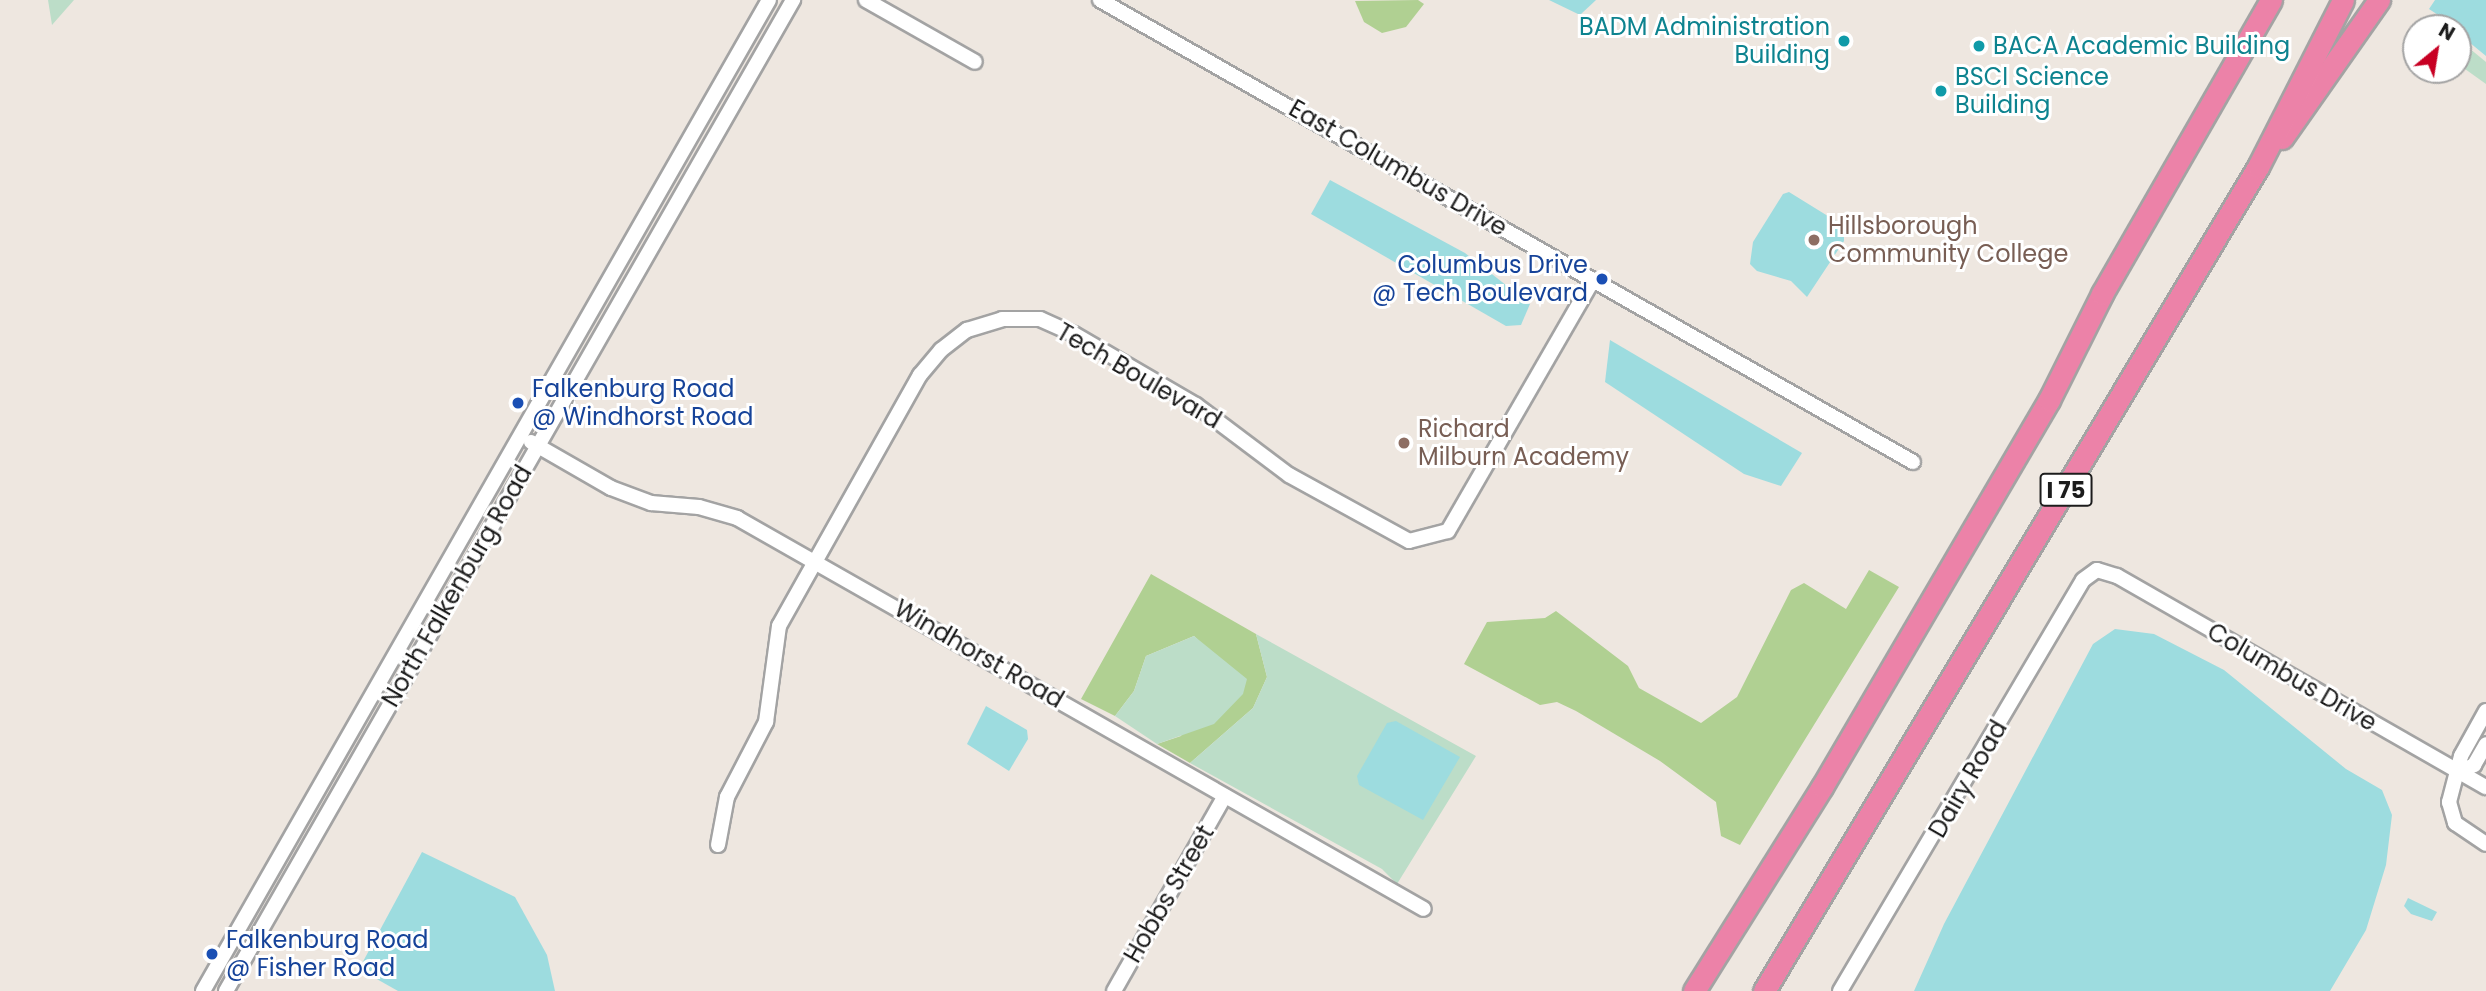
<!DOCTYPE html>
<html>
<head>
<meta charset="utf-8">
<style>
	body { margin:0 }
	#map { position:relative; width:2486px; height:991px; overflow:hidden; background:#eee7e0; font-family:Poppins,sans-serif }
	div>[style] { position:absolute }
	.forest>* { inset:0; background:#b0d092 }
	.wetland>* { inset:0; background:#bcddc8 }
	.water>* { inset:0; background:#9ddcdf }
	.roads { filter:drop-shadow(2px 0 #a3a3a3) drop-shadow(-2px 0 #a3a3a3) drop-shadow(0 2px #a3a3a3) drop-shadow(0 -2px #a3a3a3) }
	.minor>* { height:14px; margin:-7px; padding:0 7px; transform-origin:7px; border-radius:7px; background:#fff }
	.highway>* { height:21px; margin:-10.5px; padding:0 10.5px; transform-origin:10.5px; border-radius:10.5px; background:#ec82a8 }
	.dots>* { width:19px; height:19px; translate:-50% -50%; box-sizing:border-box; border:4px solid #fff; border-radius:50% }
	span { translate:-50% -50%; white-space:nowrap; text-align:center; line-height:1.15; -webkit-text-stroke:6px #fff; paint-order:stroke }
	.shield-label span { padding:2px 5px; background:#fff; border:2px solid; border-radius:5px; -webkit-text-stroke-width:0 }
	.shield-label { font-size:23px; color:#1c1c1c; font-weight:700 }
	.culture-label { font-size:24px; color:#0d838f }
	.right { translate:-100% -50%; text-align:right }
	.left { translate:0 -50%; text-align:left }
	.street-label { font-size:24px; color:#1c1c1c }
	.education-label { font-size:24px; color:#785e54 }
	.transit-label { font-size:24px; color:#164399 }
	.north { position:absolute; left:2402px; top:14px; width:70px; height:70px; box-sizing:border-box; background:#fff; border:2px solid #a4a4a4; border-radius:50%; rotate:30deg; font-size:19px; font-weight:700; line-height:28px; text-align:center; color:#1c1c1c }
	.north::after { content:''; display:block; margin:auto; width:24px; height:32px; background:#c80023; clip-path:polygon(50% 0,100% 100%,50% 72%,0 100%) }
</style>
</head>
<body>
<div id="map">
	<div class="forest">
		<div style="clip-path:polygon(1418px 0,1424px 4px,1406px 27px,1382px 33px,1364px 22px,1355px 1px)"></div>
		<div style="clip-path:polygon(1869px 570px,1899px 587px,1740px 845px,1721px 836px,1716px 802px,1660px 761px,1576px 711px,1557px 702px,1540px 705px,1464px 664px,1487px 622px,1545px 618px,1556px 611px,1628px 666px,1639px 688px,1701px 723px,1737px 697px,1791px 590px,1804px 583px,1846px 609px)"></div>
		<div style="clip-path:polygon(1151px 574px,1256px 634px,1267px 677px,1253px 708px,1190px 763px,1157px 744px,1181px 736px,1217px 658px,1194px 636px,1146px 656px,1134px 691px,1115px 716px,1081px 699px)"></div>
	</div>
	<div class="wetland">
		<div style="clip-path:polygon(48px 0,74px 0,52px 25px)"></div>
		<div style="clip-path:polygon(2458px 39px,2486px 62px,2486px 84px,2458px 64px)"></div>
		<div style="clip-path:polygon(1256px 634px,1476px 756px,1397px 884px,1382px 869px,1190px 763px,1253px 708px,1267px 677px)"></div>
		<div style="clip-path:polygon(1194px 636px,1247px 679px,1243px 694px,1214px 724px,1157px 744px,1115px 716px,1134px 691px,1146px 656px)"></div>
	</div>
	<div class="water">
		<div style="clip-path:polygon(1549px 0,1596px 0,1580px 15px)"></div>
		<div style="clip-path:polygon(2435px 0,2486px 0,2486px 56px,2458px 33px,2458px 28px,2429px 9px)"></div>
		<div style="clip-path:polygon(1330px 180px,1465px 253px,1530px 304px,1521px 325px,1506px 326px,1311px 214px)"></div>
		<div style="clip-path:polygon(1789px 192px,1844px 226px,1844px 241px,1807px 297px,1791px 281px,1757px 271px,1750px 264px,1753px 242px,1783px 194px)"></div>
		<div style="clip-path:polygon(1610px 340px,1802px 453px,1781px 486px,1744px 474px,1605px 382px)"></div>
		<div style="clip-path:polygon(2115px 629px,2154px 634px,2224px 670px,2346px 769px,2382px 790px,2392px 815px,2386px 865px,2366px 930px,2330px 991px,1914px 991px,1944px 924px,2093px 644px)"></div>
		<div style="clip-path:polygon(986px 706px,1027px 730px,1028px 739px,1009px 771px,967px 744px)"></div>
		<div style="clip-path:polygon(1396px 721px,1460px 757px,1423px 820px,1359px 785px,1357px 776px,1387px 723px)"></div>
		<div style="clip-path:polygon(422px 852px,515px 897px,547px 955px,555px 991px,398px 991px,359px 969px)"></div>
		<div style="clip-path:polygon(2408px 898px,2437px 912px,2432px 921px,2411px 914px,2404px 906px)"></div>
	</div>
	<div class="roads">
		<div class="minor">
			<div style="left:866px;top:0;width:125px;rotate:29.6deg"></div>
			<div style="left:1100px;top:0;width:935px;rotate:29.61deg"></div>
			<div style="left:531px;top:442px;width:92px;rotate:29.9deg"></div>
			<div style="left:611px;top:488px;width:43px;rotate:20.6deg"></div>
			<div style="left:651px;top:503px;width:48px;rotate:4.8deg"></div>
			<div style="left:699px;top:507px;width:40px;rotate:16deg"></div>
			<div style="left:737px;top:518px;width:790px;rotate:29.65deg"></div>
			<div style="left:2486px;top:711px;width:51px;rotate:119.1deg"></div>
			<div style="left:2461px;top:756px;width:48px;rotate:104.6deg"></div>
			<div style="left:2449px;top:802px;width:22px;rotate:74deg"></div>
			<div style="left:2455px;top:823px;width:37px;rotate:34deg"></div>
			<div style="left:2459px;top:772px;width:17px;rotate:-25deg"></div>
			<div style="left:2474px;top:765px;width:24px;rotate:-60deg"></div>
			<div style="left:718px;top:845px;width:49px;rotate:-79.4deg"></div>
			<div style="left:727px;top:797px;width:85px;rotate:-62.5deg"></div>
			<div style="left:766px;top:722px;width:97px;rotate:-82.3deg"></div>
			<div style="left:779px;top:626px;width:288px;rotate:-60.7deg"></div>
			<div style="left:920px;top:375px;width:33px;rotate:-50deg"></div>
			<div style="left:941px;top:350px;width:33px;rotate:-38deg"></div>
			<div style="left:967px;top:330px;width:37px;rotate:-17deg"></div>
			<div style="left:1002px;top:319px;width:38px"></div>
			<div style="left:1040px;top:319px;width:37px;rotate:24deg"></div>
			<div style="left:1074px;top:334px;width:141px;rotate:30.2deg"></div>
			<div style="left:1196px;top:405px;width:116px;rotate:37deg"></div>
			<div style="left:1289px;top:475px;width:137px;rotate:28.8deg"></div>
			<div style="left:1409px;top:541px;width:40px;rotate:-14.4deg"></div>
			<div style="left:1448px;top:531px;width:290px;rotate:-60deg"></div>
			<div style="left:203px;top:991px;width:1141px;rotate:-60.27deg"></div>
			<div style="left:226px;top:991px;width:1142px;rotate:-60.22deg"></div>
			<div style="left:1114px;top:991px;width:224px;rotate:-60.4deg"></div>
			<div style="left:1840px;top:991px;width:477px;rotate:-59.4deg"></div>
			<div style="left:2083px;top:580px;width:17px;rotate:-36deg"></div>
			<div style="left:2097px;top:570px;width:21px;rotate:17deg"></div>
			<div style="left:2117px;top:576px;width:425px;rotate:29.8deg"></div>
		</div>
		<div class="highway">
			<div style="left:2282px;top:138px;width:169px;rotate:-54.9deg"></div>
			<div style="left:1694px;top:991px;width:241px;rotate:-57.9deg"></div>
			<div style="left:1822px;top:787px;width:449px;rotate:-59.6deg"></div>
			<div style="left:2049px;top:400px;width:119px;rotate:-63.4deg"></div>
			<div style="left:2102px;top:294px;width:339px;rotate:-60.1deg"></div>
			<div style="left:1764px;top:991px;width:961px;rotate:-59.06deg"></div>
			<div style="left:2258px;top:167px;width:187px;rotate:-63deg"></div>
		</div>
	</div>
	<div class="dots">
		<div style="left:1844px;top:41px;background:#0f9aa8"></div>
		<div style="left:1979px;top:46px;background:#0f9aa8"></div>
		<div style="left:1941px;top:91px;background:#0f9aa8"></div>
		<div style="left:1814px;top:240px;background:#8d6e63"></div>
		<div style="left:1602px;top:279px;background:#1a4fb4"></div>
		<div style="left:518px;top:403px;background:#1a4fb4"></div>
		<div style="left:1404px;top:443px;background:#8d6e63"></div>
		<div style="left:212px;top:954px;background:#1a4fb4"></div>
	</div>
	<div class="shield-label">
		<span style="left:2066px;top:490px">I 75</span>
	</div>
	<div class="culture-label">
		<span class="right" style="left:1830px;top:41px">BADM Administration<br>Building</span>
		<span class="left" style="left:1993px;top:46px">BACA Academic Building</span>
		<span class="left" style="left:1955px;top:91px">BSCI Science<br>Building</span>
	</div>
	<div class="street-label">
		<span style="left:1398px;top:168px;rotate:30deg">East Columbus Drive</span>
		<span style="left:1139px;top:376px;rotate:30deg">Tech Boulevard</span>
		<span style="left:457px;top:586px;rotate:-60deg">North Falkenburg Road</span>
		<span style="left:979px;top:654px;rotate:30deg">Windhorst Road</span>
		<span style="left:2292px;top:677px;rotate:30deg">Columbus Drive</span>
		<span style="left:1968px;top:779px;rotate:-60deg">Dairy Road</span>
		<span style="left:1169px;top:894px;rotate:-60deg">Hobbs Street</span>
	</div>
	<div class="education-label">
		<span class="left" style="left:1828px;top:240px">Hillsborough<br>Community College</span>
		<span class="left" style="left:1418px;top:443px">Richard<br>Milburn Academy</span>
	</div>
	<div class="transit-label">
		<span class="right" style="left:1588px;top:279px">Columbus Drive<br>@ Tech Boulevard</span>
		<span class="left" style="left:532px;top:403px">Falkenburg Road<br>@ Windhorst Road</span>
		<span class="left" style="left:226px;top:954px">Falkenburg Road<br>@ Fisher Road</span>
	</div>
	<div class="north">N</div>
</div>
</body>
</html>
